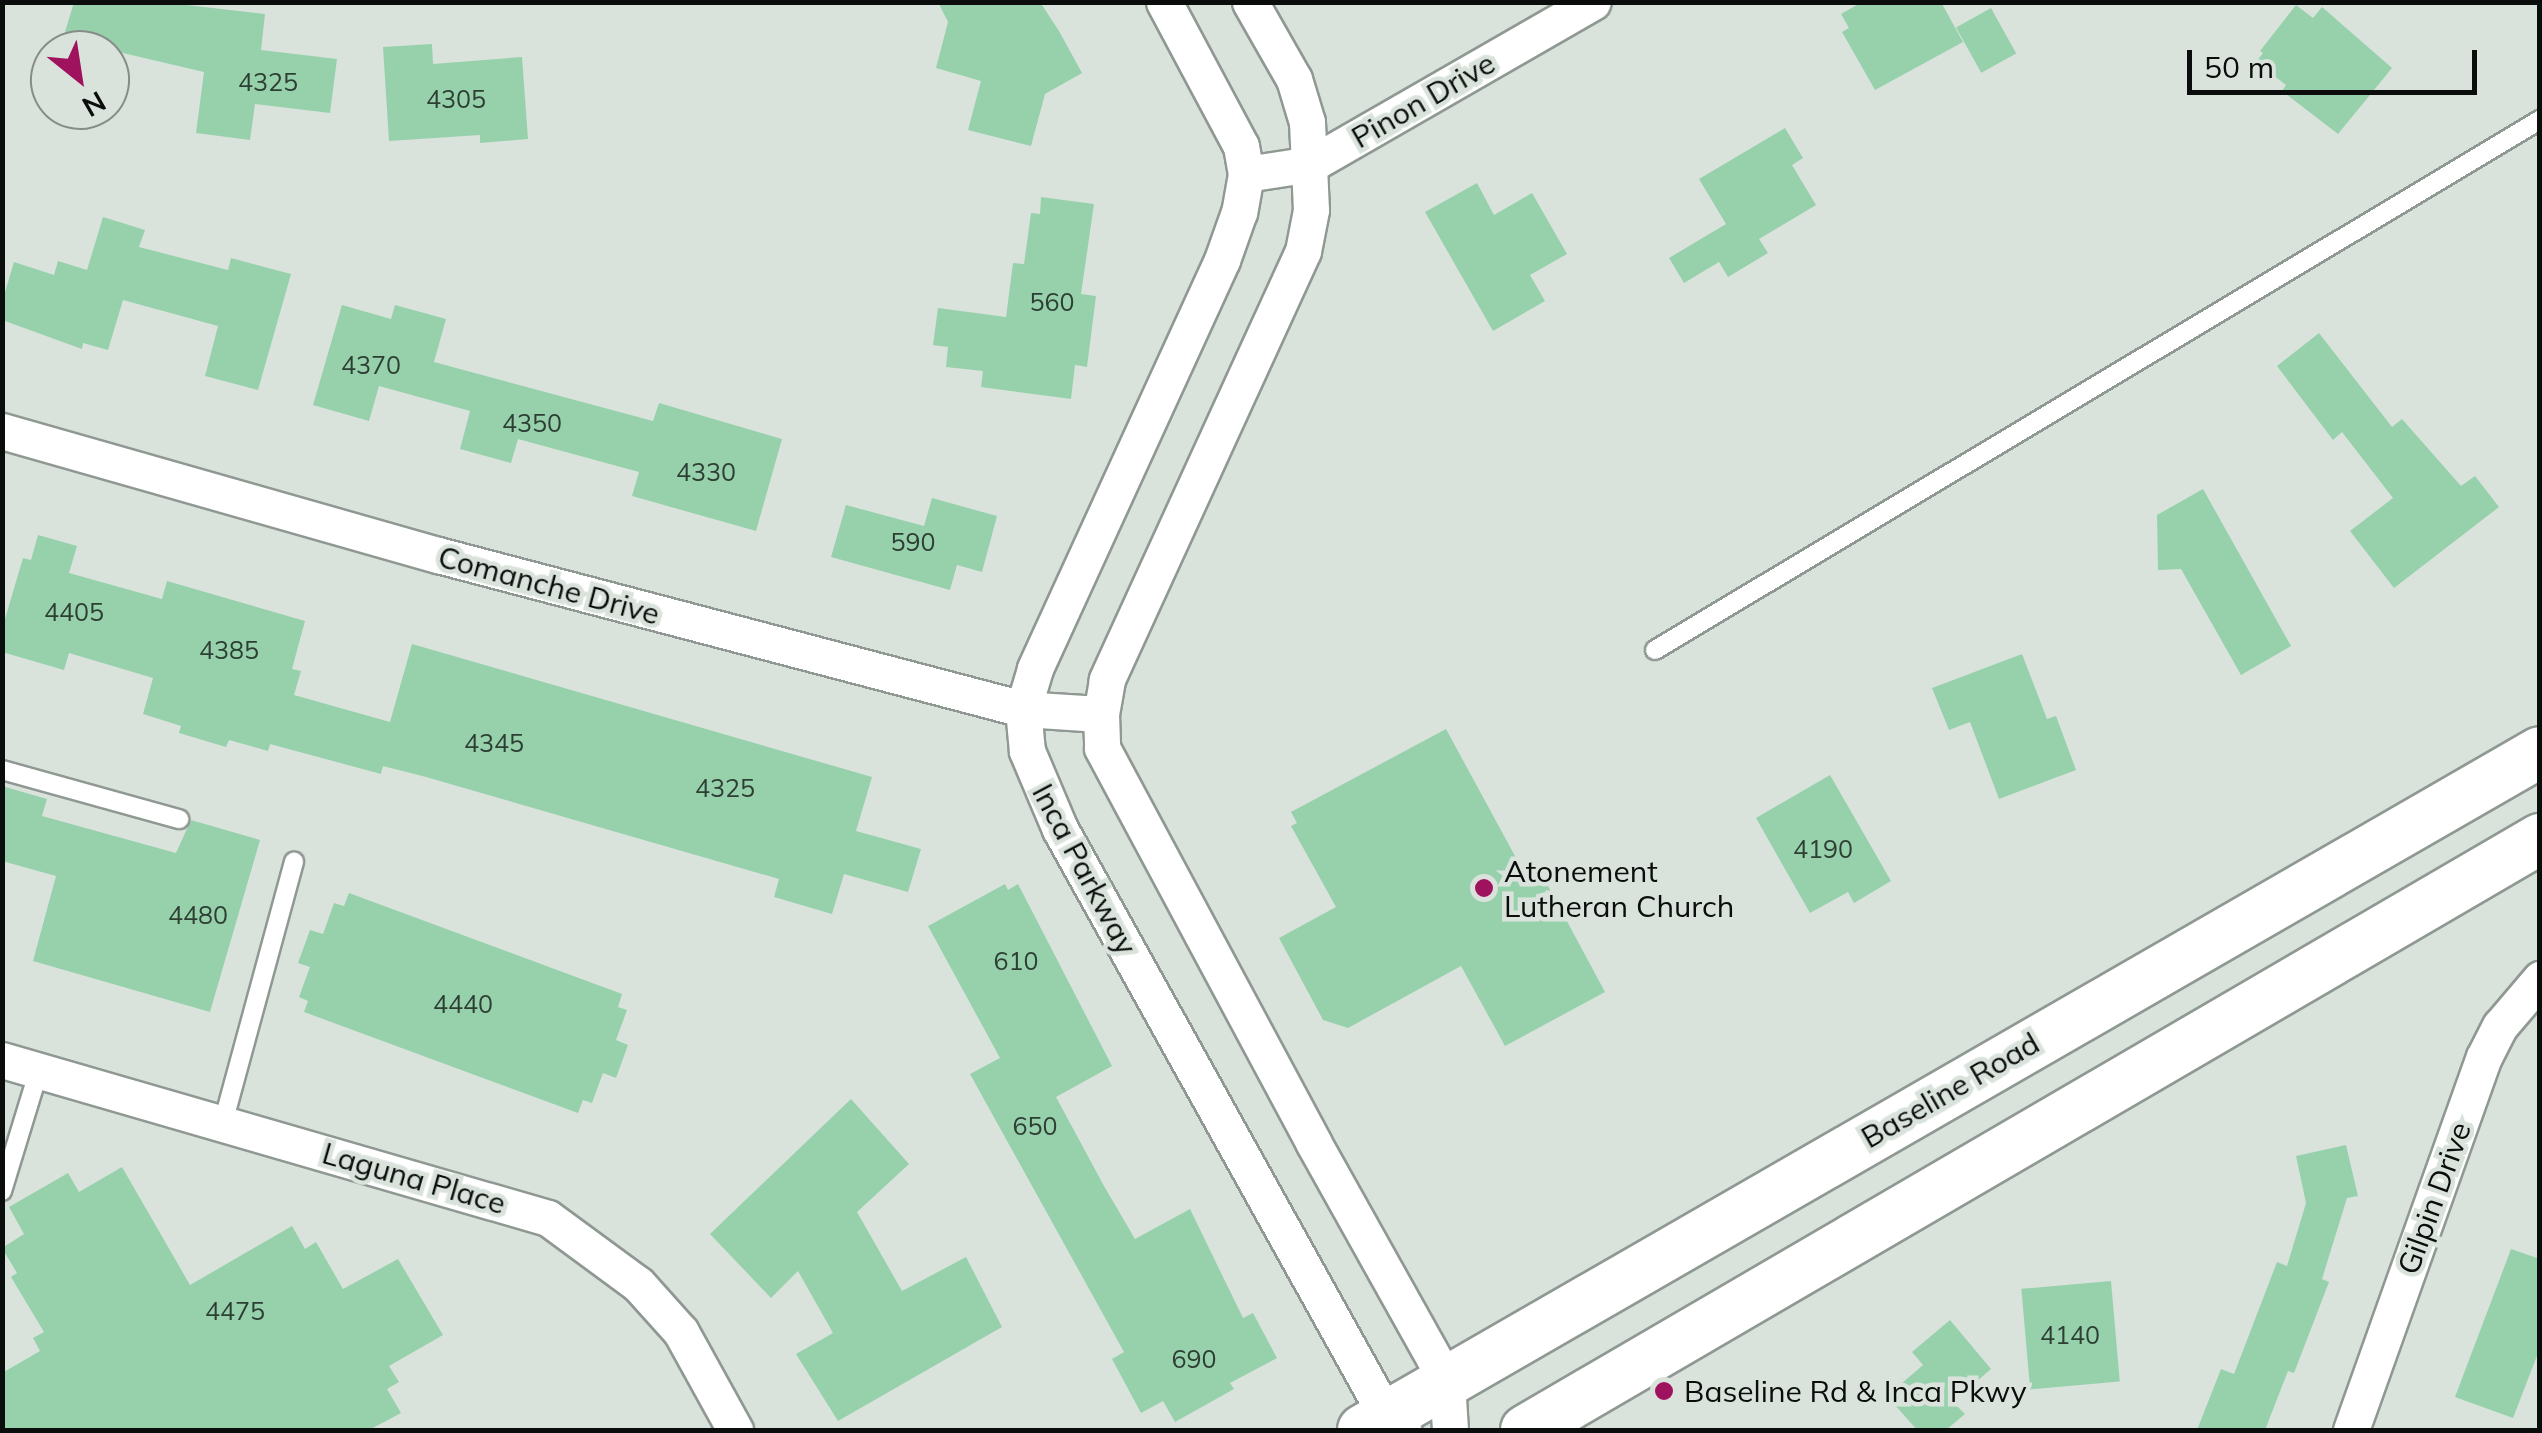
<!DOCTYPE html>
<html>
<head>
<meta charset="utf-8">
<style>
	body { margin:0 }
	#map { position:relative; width:2542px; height:1433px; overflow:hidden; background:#d9e3dc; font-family:Mulish,sans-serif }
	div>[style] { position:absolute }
	.building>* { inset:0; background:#97d1ac; transform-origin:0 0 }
	.roads { filter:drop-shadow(2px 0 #8f9892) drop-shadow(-2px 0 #8f9892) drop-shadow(0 2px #8f9892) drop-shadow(0 -2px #8f9892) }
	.lane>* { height:18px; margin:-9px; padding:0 9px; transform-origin:9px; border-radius:9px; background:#fff }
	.street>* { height:35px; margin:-17.5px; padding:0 17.5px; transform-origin:17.5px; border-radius:17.5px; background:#fff }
	.secondary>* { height:50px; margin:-25px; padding:0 25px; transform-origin:25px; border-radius:25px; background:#fff }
	.dots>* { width:28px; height:28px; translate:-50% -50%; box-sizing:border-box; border:5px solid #d9e3dc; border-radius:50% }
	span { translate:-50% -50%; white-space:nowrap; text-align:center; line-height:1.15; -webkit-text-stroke:9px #d9e3dc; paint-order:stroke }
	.number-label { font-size:25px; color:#2d3e33 }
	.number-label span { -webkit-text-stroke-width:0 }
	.street-label { font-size:30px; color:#0a0d0b }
	.poi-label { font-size:30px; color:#0a0d0b }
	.left { translate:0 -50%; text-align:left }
	.frame { position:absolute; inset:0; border:5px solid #0a0d0b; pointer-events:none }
	.north { position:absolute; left:30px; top:30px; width:100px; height:100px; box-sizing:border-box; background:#d9e3dc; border:2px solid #868d88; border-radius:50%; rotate:150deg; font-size:28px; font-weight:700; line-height:40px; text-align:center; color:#0a0d0b }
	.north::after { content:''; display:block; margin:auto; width:35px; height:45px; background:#9f135e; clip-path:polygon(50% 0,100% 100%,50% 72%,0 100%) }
	.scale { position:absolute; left:2187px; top:50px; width:290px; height:45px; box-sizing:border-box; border:5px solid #0a0d0b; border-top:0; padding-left:12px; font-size:30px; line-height:35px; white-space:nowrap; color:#0a0d0b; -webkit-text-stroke:8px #d9e3dc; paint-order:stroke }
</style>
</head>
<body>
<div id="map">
	<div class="building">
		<div style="clip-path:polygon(74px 2px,161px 2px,265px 14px,261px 50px,337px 59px,330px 113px,255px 104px,250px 140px,196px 133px,204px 72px,63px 39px)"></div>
		<div style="clip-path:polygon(938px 2px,1040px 2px,1059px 31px,1082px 73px,1045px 94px,1031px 146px,968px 130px,981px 81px,936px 68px,948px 22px)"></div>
		<div style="clip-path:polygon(1862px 2px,1941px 2px,1963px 42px,1875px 90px,1842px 32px,1849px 28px,1841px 14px)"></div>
		<div style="clip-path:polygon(2296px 5px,2313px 18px,2322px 7px,2392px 68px,2338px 134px,2282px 91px,2286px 85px,2256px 62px,2263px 53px,2260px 51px)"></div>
		<div style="left:1991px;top:8px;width:52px;height:40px;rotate:61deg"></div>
		<div style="clip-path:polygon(432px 44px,433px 64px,522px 57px,528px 139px,480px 143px,480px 135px,389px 141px,383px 47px)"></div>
		<div style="clip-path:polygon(1785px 128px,1803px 158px,1792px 165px,1816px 205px,1759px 239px,1768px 253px,1728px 277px,1719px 262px,1684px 283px,1669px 258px,1726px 224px,1699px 179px)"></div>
		<div style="clip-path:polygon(1477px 183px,1494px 215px,1532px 193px,1567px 254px,1530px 275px,1545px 301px,1493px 331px,1425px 212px)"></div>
		<div style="clip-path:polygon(1041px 197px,1094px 204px,1081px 294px,1096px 296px,1087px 367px,1075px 365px,1071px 399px,981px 387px,983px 371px,946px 367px,948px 347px,933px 345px,938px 308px,1006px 317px,1013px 263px,1024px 264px,1031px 213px,1040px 214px)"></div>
		<div style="clip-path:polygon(103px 217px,145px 230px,139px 247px,228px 270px,231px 258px,291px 274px,258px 390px,205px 376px,218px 326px,123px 300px,108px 350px,83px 343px,82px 349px,2px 320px,2px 302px,14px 262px,54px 275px,58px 261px,87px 270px)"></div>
		<div style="clip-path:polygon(342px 305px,391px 319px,395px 305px,446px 319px,434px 362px,653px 421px,659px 403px,782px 439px,756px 531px,632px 496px,639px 472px,518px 439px,511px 463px,460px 449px,470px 411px,379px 386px,369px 421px,313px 405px)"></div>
		<div style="clip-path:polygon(2319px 333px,2392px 427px,2402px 419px,2461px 486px,2475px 476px,2499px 507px,2394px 588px,2350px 531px,2393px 498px,2342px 432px,2333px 440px,2277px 366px)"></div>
		<div style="clip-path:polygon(2203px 489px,2291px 646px,2241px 675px,2181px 569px,2158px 570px,2157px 515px)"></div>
		<div style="clip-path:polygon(932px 498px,997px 516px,982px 572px,957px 565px,950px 590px,831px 557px,846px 505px,924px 526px)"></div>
		<div style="clip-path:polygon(38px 535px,77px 546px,69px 573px,162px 599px,167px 581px,305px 621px,292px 669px,301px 671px,294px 695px,390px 722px,412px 644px,872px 777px,856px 831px,921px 849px,908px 892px,844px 874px,832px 914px,774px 897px,779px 879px,426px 777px,383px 766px,381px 774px,270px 744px,268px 751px,229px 740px,226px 747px,179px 733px,181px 726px,143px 714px,153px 678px,69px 653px,64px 670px,2px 652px,2px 629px,23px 558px,31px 560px)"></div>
		<div style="clip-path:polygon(2022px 654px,2047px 719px,2056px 716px,2076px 770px,1999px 799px,1970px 722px,1949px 730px,1932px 688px)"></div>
		<div style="clip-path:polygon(1446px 729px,1527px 878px,1540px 871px,1605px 992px,1505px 1046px,1461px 966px,1348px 1028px,1323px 1020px,1279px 938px,1336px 907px,1291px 826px,1297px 823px,1291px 812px)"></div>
		<div style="clip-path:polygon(1830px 775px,1891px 881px,1854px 903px,1848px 892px,1810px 913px,1756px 818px)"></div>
		<div style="clip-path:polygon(2px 786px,47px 799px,42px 816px,176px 853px,191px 820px,260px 840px,210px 1012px,33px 961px,56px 876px,2px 861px)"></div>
		<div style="clip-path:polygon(1005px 884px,1008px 890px,1018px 884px,1112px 1066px,1056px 1097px,1104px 1186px,1135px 1239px,1190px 1209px,1243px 1318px,1253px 1313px,1277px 1358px,1230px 1383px,1234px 1389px,1175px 1422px,1163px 1401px,1141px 1413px,1112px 1359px,1124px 1352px,970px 1074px,1000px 1058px,928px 926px)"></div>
		<div style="clip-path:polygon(349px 893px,622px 994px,618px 1007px,627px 1010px,616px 1040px,628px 1045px,616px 1078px,603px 1073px,592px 1103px,583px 1100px,578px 1113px,304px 1012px,308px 1001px,299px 997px,310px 967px,298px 963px,310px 930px,323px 934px,334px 903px,344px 906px)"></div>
		<div style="clip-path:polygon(851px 1099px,909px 1164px,857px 1212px,902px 1291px,966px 1257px,1002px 1327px,838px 1421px,796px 1354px,833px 1333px,798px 1271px,771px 1298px,710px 1234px)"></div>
		<div style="clip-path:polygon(2346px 1145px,2358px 1196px,2347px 1198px,2322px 1279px,2329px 1282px,2294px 1373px,2288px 1371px,2265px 1430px,2197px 1430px,2221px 1369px,2234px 1374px,2277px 1262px,2287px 1266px,2306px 1203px,2296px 1156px)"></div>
		<div style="clip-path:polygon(122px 1167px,190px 1285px,292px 1226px,305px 1249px,316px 1242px,343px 1289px,398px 1259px,443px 1335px,389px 1366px,399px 1382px,387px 1389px,401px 1413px,369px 1430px,2px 1430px,2px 1373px,40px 1351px,33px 1338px,44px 1332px,11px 1277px,17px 1273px,2px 1248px,24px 1234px,9px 1207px,68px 1173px,79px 1192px)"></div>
		<div style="clip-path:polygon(2511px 1249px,2540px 1259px,2540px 1348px,2513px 1418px,2455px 1397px)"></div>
		<div style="left:2111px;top:1281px;width:101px;height:90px;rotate:85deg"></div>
		<div style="clip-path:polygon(1950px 1320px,1991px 1369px,1953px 1402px,1965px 1414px,1946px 1430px,1917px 1430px,1887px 1396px,1923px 1365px,1912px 1352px)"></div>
	</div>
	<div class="roads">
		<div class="lane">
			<div style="left:1655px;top:650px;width:1032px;rotate:-30.92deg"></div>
			<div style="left:2px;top:770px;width:184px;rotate:15.5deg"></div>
			<div style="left:223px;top:1123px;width:271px;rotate:-74.8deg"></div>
			<div style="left:2px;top:1191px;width:127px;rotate:-73deg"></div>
		</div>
		<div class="street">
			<div style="left:1164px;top:2px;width:163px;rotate:61.9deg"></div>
			<div style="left:1241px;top:146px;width:28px;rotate:80deg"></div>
			<div style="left:1246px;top:174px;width:39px;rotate:100deg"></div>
			<div style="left:1239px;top:212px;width:51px;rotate:109.5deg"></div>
			<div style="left:1222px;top:260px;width:450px;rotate:114.6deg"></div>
			<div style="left:1035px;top:669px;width:42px;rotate:106.7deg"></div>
			<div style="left:1023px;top:709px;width:42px;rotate:84.6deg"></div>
			<div style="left:1027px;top:751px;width:85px;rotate:67.1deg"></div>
			<div style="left:1060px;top:829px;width:673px;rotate:60.92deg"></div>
			<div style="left:1387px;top:1417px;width:21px;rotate:39deg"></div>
			<div style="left:1250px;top:2px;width:89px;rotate:60.3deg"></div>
			<div style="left:1294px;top:79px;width:45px;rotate:73.2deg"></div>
			<div style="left:1307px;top:122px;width:88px;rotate:87.4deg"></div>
			<div style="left:1311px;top:210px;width:42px;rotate:101deg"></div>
			<div style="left:1303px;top:251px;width:472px;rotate:114.6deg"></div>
			<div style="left:1107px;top:680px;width:35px;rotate:100deg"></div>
			<div style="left:1101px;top:714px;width:34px;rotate:88deg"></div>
			<div style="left:1102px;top:748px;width:447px;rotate:61.8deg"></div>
			<div style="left:1313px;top:1142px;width:275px;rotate:60.8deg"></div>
			<div style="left:1447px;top:1382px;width:48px;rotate:86.4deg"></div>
			<div style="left:1246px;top:174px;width:66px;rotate:-8.7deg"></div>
			<div style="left:1311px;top:164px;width:325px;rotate:-29.9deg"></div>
			<div style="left:2px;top:431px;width:453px;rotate:15.9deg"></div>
			<div style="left:438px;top:555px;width:605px;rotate:14.75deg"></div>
			<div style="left:1023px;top:709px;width:78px;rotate:3.7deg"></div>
			<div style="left:2px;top:1060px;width:568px;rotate:16.14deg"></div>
			<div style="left:548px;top:1218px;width:112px;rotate:36.3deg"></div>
			<div style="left:638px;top:1284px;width:64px;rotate:48.1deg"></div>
			<div style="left:681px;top:1332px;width:112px;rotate:61.1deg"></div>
			<div style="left:2351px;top:1430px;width:396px;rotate:-70.4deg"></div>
			<div style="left:2484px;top:1057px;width:35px;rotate:-63deg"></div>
			<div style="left:2500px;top:1026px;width:62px;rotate:-49.6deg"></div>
		</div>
		<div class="secondary">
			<div style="left:1363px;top:1430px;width:1358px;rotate:-29.94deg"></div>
			<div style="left:1526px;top:1430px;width:1174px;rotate:-30.24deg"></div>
		</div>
	</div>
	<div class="dots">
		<div style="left:1484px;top:888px;background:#9f135e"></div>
		<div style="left:1664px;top:1391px;background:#9f135e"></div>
	</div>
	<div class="number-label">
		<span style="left:268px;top:82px">4325</span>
		<span style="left:456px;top:99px">4305</span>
		<span style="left:1052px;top:302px">560</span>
		<span style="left:371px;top:365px">4370</span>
		<span style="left:532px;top:423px">4350</span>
		<span style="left:706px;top:472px">4330</span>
		<span style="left:913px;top:542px">590</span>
		<span style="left:74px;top:612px">4405</span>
		<span style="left:229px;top:650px">4385</span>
		<span style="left:494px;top:743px">4345</span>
		<span style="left:725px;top:788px">4325</span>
		<span style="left:1823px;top:849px">4190</span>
		<span style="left:198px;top:915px">4480</span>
		<span style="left:1016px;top:961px">610</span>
		<span style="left:463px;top:1004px">4440</span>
		<span style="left:1035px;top:1126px">650</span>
		<span style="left:235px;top:1311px">4475</span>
		<span style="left:2070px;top:1335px">4140</span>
		<span style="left:1194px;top:1359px">690</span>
	</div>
	<div class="street-label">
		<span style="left:1423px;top:100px;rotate:-30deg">Pinon Drive</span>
		<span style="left:549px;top:585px;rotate:15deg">Comanche Drive</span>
		<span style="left:1085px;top:869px;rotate:62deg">Inca Parkway</span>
		<span style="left:1950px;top:1090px;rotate:-30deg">Baseline Road</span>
		<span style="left:414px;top:1178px;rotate:16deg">Laguna Place</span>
		<span style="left:2434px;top:1198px;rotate:-70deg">Gilpin Drive</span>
	</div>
	<div class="poi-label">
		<span class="left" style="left:1504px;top:888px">Atonement<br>Lutheran Church</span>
		<span class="left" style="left:1684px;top:1391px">Baseline Rd &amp; Inca Pkwy</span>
	</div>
	<div class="frame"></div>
	<div class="north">N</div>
	<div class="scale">50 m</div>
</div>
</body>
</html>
